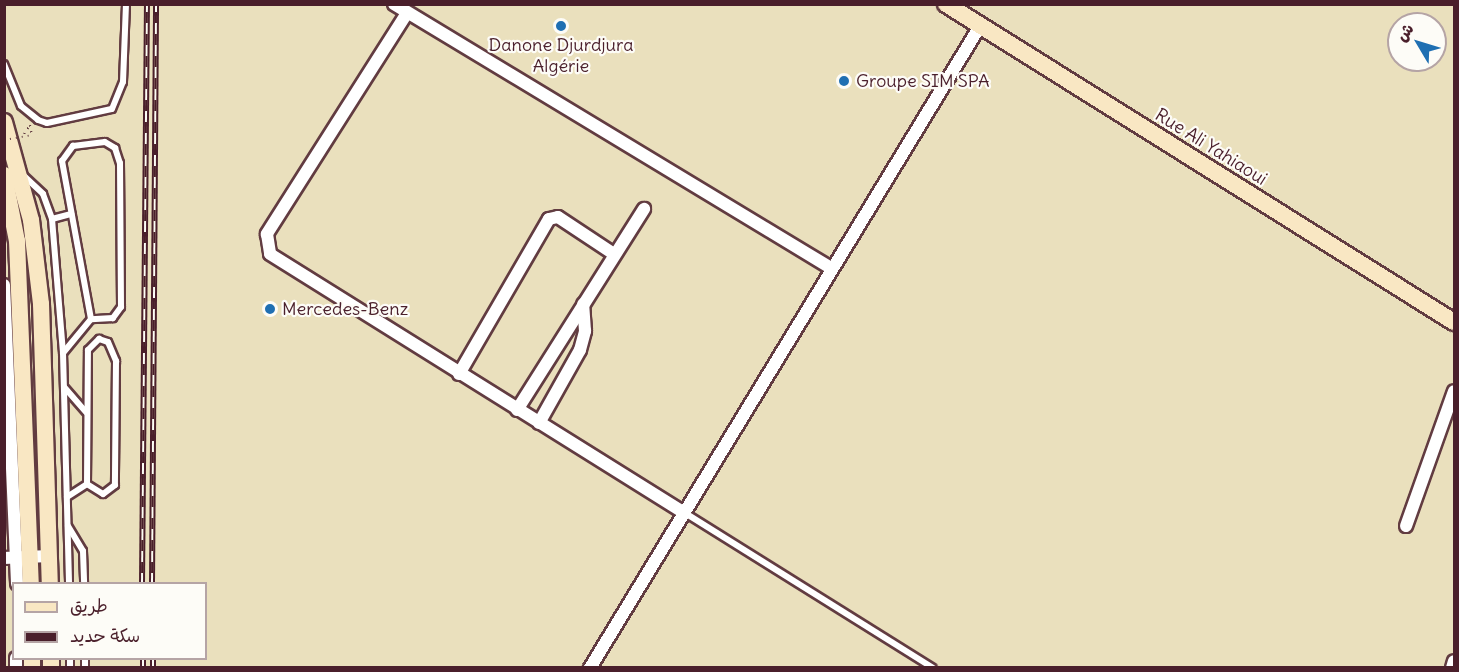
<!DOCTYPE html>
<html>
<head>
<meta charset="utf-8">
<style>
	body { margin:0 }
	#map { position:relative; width:1459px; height:672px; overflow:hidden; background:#eae0bd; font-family:Delius,"Playpen Sans Arabic",sans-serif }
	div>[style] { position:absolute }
	.path>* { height:2px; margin-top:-1px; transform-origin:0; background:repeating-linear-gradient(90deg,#623c41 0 1.5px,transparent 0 6px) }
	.roads { filter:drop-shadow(2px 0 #623c41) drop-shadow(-2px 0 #623c41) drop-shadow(0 2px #623c41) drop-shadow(0 -2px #623c41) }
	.service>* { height:6px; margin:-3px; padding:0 3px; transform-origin:3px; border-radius:3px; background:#fff }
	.minor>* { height:12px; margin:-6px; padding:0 6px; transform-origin:6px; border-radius:6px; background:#fff }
	.secondary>* { height:16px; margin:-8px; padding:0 8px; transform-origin:8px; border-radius:8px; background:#f9e7c3 }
	.rail>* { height:6px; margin-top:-3px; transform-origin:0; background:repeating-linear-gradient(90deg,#fdfcf7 0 11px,#4a1f2b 0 22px); box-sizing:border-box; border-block:2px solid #4a1f2b }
	.path-bridge>* { height:2px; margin-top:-1px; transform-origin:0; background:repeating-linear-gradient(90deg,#623c41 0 1.5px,transparent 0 6px) }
	.dots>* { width:16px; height:16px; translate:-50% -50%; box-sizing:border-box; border:3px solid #fdfcf7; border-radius:50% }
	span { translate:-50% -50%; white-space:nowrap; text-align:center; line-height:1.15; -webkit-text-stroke:4.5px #fdfcf7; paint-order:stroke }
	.poi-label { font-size:18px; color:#4a1f2b }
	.left { translate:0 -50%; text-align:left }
	.street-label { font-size:18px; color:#4a1f2b }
	.frame { position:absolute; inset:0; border:6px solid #4a1f2b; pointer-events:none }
	.legend { position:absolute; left:12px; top:582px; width:195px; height:78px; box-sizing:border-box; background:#fdfcf7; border:2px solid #b5a4a5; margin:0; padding:8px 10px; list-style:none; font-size:18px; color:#4a1f2b }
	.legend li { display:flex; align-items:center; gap:12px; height:30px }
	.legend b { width:30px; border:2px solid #b5a4a5 }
	.north { position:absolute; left:1387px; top:12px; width:60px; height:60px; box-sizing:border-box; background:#fdfcf7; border:2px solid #b5a4a5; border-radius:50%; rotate:308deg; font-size:16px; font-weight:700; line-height:24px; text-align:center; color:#4a1f2b }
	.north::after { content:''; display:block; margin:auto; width:21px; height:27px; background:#1f6fb2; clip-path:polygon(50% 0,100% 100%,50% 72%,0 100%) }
</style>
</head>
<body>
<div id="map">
	<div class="path">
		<div style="left:24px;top:134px;width:11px;rotate:-56deg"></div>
		<div style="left:30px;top:125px;width:10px;rotate:79deg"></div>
	</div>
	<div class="roads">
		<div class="service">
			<div style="left:4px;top:64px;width:45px;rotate:68deg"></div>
			<div style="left:21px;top:106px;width:22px;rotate:39deg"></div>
			<div style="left:38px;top:120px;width:9px;rotate:18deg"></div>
			<div style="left:47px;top:123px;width:66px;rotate:-12.2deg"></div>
			<div style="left:112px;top:109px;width:29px;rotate:-68deg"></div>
			<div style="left:123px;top:82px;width:78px;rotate:-87.8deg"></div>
			<div style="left:24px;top:176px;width:26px;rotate:43deg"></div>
			<div style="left:43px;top:194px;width:27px;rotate:70deg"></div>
			<div style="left:52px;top:219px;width:134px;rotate:85.3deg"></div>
			<div style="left:63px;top:353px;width:231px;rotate:88.5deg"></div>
			<div style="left:52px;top:219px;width:20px;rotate:-15deg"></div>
			<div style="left:99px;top:339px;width:9px;rotate:18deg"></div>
			<div style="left:108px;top:342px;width:21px;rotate:67deg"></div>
			<div style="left:116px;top:361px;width:124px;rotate:90.5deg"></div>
			<div style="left:115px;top:485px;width:15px;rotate:143deg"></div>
			<div style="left:103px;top:494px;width:19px;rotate:-148deg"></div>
			<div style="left:87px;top:484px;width:134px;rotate:-89.6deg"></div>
			<div style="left:88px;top:350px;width:16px;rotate:-45deg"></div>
			<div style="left:63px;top:353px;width:44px;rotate:-50.5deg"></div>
			<div style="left:91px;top:319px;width:161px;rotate:-100.4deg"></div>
			<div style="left:62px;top:161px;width:19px;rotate:-54deg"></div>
			<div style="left:73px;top:146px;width:32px;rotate:-7deg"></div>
			<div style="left:105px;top:142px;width:12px;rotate:31deg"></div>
			<div style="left:115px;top:148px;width:16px;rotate:72deg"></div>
			<div style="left:120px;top:163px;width:144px;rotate:89.6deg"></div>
			<div style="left:121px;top:307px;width:14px;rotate:126deg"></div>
			<div style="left:113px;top:318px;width:22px;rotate:177deg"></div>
			<div style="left:65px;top:388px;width:32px;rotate:49deg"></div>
			<div style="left:67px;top:497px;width:24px;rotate:-33deg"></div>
			<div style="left:685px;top:513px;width:292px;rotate:32deg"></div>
			<div style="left:68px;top:526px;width:29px;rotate:59deg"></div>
			<div style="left:83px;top:551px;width:33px;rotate:88deg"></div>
			<div style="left:70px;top:658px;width:10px;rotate:90deg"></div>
			<div style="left:85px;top:658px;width:10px;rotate:90deg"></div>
		</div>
		<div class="minor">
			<div style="left:394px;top:4px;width:511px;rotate:31.14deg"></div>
			<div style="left:407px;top:13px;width:262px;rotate:122.4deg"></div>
			<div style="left:267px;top:234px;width:20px;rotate:81deg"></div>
			<div style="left:270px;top:254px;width:489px;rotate:32deg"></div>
			<div style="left:4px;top:285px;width:299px;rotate:87.5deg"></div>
			<div style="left:459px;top:374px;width:179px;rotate:-59.9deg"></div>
			<div style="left:549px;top:219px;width:9px;rotate:-13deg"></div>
			<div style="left:558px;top:217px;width:67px;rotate:33.5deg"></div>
			<div style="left:517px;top:410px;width:238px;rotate:-57.7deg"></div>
			<div style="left:539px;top:423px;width:84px;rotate:-60.7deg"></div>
			<div style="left:580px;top:350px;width:20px;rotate:-75deg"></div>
			<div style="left:585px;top:331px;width:27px;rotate:-94deg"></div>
			<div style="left:1406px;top:526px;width:143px;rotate:-70.4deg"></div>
			<div style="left:4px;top:558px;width:45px;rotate:-2.5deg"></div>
			<div style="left:16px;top:668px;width:10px;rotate:-90deg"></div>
			<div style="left:590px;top:668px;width:751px;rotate:-58.72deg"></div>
			<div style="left:1452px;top:668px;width:7px;rotate:-74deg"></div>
		</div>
		<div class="secondary">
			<div style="left:946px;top:4px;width:599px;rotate:32.05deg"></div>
			<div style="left:4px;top:122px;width:102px;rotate:74.6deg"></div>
			<div style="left:31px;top:220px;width:85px;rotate:83.2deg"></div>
			<div style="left:41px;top:304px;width:280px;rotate:88.2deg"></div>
			<div style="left:4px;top:175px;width:67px;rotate:78.9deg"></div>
			<div style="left:17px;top:241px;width:343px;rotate:87.7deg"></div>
			<div style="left:32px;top:658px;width:10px;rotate:90deg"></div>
			<div style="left:51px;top:658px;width:10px;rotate:90deg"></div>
		</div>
	</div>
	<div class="rail">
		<div style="left:142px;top:584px;width:580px;rotate:-89.51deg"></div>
		<div style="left:152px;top:584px;width:580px;rotate:-89.6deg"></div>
		<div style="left:143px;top:658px;width:10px;rotate:90deg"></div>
		<div style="left:153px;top:658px;width:10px;rotate:90deg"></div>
	</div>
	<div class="path-bridge">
		<div style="left:4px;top:140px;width:28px;rotate:-10deg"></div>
	</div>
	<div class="dots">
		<div style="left:561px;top:26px;background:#1f6fb2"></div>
		<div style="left:844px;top:81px;background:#1f6fb2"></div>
		<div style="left:270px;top:309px;background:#1f6fb2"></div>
	</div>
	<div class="poi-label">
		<span style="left:561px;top:56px">Danone Djurdjura<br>Algérie</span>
		<span class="left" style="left:856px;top:81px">Groupe SIM SPA</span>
		<span class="left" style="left:282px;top:309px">Mercedes-Benz</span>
	</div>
	<div class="street-label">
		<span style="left:1211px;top:147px;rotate:32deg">Rue Ali Yahiaoui</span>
	</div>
	<div class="frame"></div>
	<ul class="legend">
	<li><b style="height:8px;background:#f9e7c3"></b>طريق</li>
	<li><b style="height:8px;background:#4a1f2b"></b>سكة حديد</li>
	</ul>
	<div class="north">ش</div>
</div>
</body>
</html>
